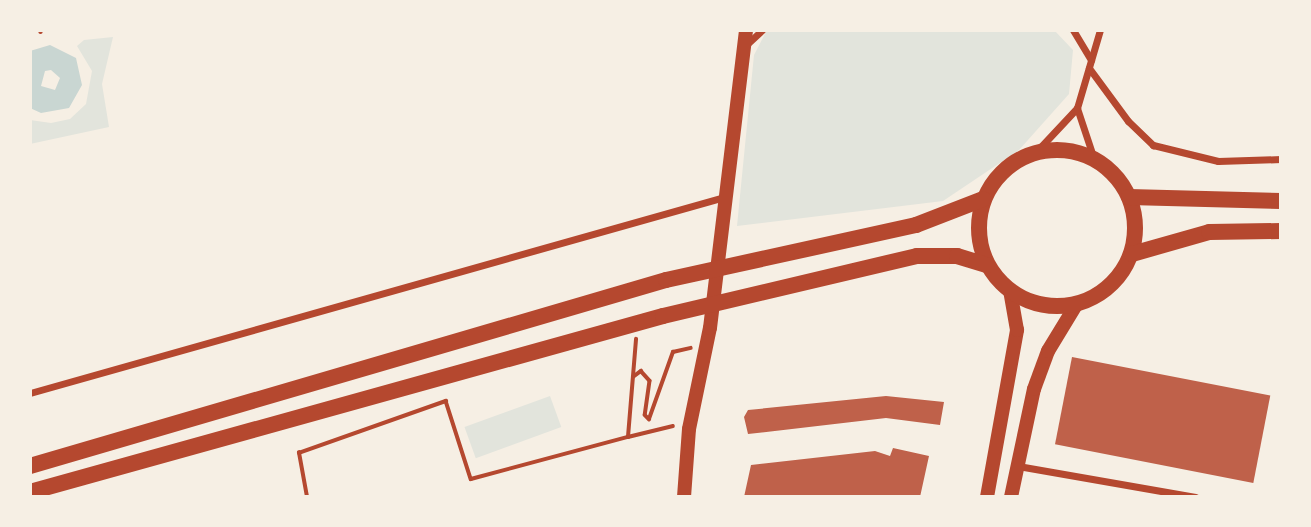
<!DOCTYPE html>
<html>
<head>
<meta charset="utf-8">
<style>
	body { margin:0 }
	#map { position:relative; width:1311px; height:527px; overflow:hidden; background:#f6efe4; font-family:"Libre Baskerville",serif }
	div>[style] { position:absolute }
	.green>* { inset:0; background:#e2e4dc; transform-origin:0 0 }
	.water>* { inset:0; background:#c9d6d2 }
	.building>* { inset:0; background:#bf614a; transform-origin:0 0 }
	.path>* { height:3.5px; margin:-1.75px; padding:0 1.75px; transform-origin:1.75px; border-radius:1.75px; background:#b5482f }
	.minor>* { height:7px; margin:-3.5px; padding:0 3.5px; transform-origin:3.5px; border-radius:3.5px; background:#b5482f }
	.secondary>* { height:14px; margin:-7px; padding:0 7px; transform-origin:7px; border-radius:7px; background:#b5482f }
	.primary>* { height:16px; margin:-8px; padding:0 8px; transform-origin:8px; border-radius:8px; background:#b5482f }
	.primary>.ring { margin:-8px; padding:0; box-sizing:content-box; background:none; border:16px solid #b5482f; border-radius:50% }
	span { translate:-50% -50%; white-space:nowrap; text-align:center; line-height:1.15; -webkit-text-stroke:7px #f6efe4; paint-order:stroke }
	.frame { position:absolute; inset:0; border:32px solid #f6efe4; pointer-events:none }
</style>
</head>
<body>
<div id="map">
	<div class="green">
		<div style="clip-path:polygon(767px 30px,1054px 30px,1073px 50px,1069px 94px,1019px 150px,943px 201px,737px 226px,754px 55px)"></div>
		<div style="clip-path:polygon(113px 37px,102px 84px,109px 127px,30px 144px,30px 120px,51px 123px,70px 119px,86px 104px,92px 71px,77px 46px,84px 40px)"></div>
		<div style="left:550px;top:396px;width:33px;height:91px;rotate:70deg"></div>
	</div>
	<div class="water">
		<div style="clip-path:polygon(evenodd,50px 45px,76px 58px,82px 85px,69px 108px,41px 113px,30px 108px,30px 51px,50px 45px,45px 71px,51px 70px,60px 78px,55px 90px,41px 86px,45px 71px)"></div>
	</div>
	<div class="building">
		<div style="left:1072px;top:357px;width:202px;height:89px;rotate:11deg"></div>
		<div style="clip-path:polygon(886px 396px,944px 402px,940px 425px,886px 418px,748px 434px,744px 417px,748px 410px)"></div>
		<div style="clip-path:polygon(893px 448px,929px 456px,920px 497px,744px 497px,751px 465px,875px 451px,890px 456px)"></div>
	</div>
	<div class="path">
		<div style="left:41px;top:30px;width:2px;rotate:90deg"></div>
		<div style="left:633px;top:377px;width:10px;rotate:-37deg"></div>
		<div style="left:641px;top:371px;width:13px;rotate:48deg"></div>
		<div style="left:650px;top:381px;width:34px;rotate:98deg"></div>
		<div style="left:645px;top:415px;width:6px;rotate:45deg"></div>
		<div style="left:649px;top:419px;width:71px;rotate:-70.3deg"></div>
		<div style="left:673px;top:352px;width:18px;rotate:-13deg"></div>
		<div style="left:628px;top:437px;width:46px;rotate:-13.7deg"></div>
		<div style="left:307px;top:497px;width:45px;rotate:-100.3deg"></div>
		<div style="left:299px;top:453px;width:156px;rotate:-19.5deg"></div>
		<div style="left:446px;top:401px;width:82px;rotate:72.2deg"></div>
		<div style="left:471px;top:479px;width:163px;rotate:-15deg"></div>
		<div style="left:628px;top:437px;width:98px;rotate:-85.3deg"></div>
	</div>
	<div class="minor">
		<div style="left:1073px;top:30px;width:35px;rotate:59deg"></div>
		<div style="left:746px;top:45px;width:22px;rotate:-43deg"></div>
		<div style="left:1089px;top:68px;width:66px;rotate:53.7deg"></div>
		<div style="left:1128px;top:121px;width:35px;rotate:44deg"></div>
		<div style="left:1153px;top:145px;width:67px;rotate:13.8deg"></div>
		<div style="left:1218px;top:161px;width:63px;rotate:-1.8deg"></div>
		<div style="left:1077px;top:108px;width:54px;rotate:71.6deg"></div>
		<div style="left:1034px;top:154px;width:63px;rotate:-46.9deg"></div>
		<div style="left:1077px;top:108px;width:81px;rotate:-73.6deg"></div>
		<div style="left:30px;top:393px;width:721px;rotate:-15.77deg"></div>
		<div style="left:1018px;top:466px;width:180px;rotate:9.9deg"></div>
	</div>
	<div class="secondary">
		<div style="left:684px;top:497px;width:68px;rotate:-85.8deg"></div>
		<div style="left:689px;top:429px;width:103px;rotate:-78.3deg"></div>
		<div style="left:710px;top:328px;width:300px;rotate:-83.1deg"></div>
		<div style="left:987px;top:497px;width:170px;rotate:-79.8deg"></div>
		<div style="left:1017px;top:330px;width:40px;rotate:-100deg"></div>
		<div style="left:1011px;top:497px;width:110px;rotate:-78deg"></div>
		<div style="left:1034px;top:389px;width:40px;rotate:-69.8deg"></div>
		<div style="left:1048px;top:351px;width:54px;rotate:-58.7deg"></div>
	</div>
	<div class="primary">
		<div class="ring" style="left:979px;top:150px;width:140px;height:140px"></div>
		<div style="left:1129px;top:197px;width:152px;rotate:1.5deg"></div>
		<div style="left:1132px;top:254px;width:80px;rotate:-15.9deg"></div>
		<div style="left:1209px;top:232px;width:72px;rotate:-0.8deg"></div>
		<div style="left:30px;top:466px;width:663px;rotate:-16.3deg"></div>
		<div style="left:666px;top:280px;width:256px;rotate:-12.4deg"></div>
		<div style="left:916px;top:225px;width:72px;rotate:-21.2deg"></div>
		<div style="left:30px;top:492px;width:657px;rotate:-15.54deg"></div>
		<div style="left:663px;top:316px;width:261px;rotate:-13.3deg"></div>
		<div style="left:917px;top:256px;width:40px"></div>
		<div style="left:957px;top:256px;width:31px;rotate:17deg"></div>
	</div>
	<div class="frame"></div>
</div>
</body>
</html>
